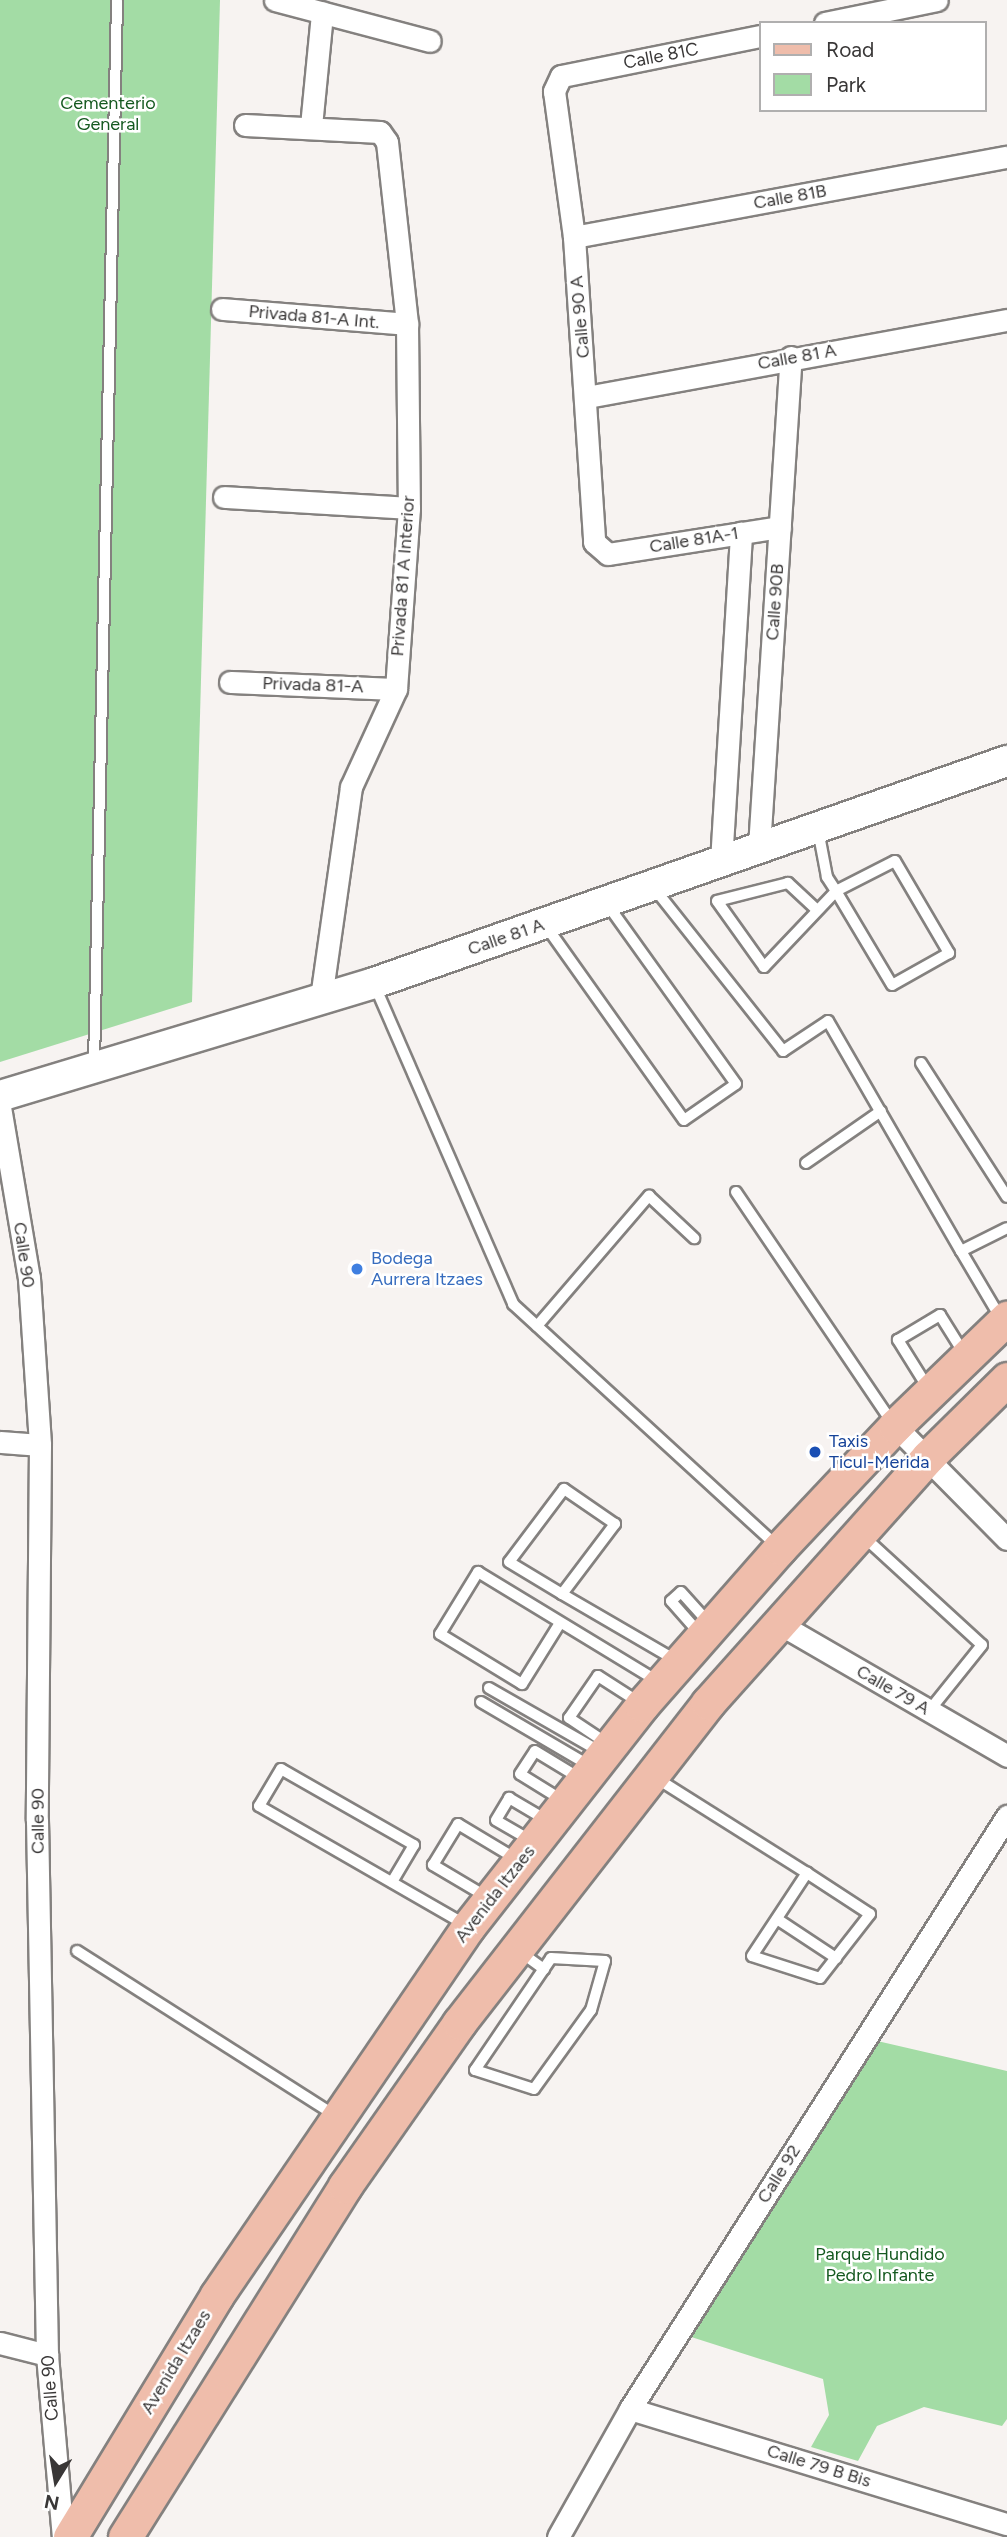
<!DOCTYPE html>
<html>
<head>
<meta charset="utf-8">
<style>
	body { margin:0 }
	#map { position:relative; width:1007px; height:2537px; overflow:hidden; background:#f7f3f1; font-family:Figtree,sans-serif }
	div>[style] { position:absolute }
	.green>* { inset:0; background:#a3dca5 }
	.roads { filter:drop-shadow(2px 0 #84817f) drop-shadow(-2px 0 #84817f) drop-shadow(0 2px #84817f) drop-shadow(0 -2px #84817f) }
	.lane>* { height:10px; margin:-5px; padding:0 5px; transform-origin:5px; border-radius:5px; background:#fff }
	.street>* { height:21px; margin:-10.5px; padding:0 10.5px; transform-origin:10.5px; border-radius:10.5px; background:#fff }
	.secondary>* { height:30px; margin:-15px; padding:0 15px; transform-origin:15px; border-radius:15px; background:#fff }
	.primary>* { height:33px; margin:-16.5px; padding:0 16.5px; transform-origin:16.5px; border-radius:16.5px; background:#efbdab }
	.dots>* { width:19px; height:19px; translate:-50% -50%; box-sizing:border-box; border:4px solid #fff; border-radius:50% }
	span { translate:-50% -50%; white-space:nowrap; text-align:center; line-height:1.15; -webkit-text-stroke:5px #fff; paint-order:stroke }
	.street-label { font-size:18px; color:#393737 }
	.park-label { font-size:18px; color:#155920 }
	.shop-label { font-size:18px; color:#366cbe }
	.left { translate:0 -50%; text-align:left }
	.transit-label { font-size:18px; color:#164399 }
	.legend { position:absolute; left:759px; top:21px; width:228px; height:91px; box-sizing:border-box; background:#fff; border:2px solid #b0afaf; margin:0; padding:9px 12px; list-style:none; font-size:21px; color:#393737 }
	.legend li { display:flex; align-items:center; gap:14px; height:35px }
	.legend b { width:35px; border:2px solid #b0afaf }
	.north { position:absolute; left:21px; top:2446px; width:70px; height:70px; -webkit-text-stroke:5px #fff; paint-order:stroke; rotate:191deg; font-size:19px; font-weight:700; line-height:28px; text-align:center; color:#393737 }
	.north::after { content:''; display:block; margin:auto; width:24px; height:32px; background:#393737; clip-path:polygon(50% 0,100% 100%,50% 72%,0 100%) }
</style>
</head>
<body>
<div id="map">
	<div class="green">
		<div style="clip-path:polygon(0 0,220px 0,192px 1002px,0 1062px)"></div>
		<div style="clip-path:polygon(873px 2040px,1007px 2071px,1007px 2419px,1002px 2426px,924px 2407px,877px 2426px,858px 2461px,811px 2447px,829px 2415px,823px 2379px,685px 2335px)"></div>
	</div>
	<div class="roads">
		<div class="lane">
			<div style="left:654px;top:888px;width:208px;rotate:51.6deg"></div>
			<div style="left:783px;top:1051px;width:54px;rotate:-33.7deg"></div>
			<div style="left:828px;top:1021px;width:266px;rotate:60deg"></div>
			<div style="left:817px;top:910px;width:40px;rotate:-137deg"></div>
			<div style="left:788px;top:883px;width:73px;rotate:165.8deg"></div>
			<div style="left:717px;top:901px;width:81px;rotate:54.5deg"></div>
			<div style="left:764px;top:967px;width:105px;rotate:-46.5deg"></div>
			<div style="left:836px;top:891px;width:66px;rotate:-27deg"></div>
			<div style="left:895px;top:861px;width:107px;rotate:59.6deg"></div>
			<div style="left:949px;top:953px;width:65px;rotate:150.7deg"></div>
			<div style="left:892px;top:985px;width:109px;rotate:-120.8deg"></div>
			<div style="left:836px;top:891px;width:17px;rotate:-123deg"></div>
			<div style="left:827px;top:877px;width:48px;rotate:-100.8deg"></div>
			<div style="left:546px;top:926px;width:238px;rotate:54.6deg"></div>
			<div style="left:684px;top:1120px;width:63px;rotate:-34.7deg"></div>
			<div style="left:736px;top:1084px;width:221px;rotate:-125.6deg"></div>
			<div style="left:375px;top:986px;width:347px;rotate:66.5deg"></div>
			<div style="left:513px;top:1304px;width:358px;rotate:42.5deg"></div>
			<div style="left:921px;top:1063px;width:159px;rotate:57.3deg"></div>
			<div style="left:94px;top:1064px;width:1064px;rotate:-88.76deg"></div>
			<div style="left:806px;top:1163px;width:91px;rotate:-34.7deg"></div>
			<div style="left:736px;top:1192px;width:280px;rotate:55.9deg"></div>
			<div style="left:1000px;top:1317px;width:77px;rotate:-120.6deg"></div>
			<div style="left:961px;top:1251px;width:51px;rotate:-26.6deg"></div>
			<div style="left:537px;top:1326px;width:172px;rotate:-49.3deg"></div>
			<div style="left:649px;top:1196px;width:62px;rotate:43deg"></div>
			<div style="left:928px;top:1388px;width:57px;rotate:-122deg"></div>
			<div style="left:898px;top:1340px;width:49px;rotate:-30.8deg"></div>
			<div style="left:940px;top:1315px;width:47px;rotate:58deg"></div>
			<div style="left:863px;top:1536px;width:161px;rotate:42.5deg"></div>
			<div style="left:982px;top:1645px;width:85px;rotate:128.8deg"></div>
			<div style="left:562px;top:1594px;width:88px;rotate:-52.9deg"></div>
			<div style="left:615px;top:1524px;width:62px;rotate:-145.5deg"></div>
			<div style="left:564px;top:1489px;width:91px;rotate:127deg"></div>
			<div style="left:509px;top:1562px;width:62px;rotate:31.1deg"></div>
			<div style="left:562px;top:1594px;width:133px;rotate:30.2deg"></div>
			<div style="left:560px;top:1623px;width:72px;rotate:121.9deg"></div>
			<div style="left:522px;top:1684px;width:96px;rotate:-148.6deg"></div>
			<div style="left:440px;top:1634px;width:73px;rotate:-58.5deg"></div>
			<div style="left:478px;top:1572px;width:212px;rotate:31.3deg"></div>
			<div style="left:700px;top:1634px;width:44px;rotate:-131.3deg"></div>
			<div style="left:671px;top:1601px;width:13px;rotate:-42deg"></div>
			<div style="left:681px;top:1592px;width:40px;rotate:48deg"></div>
			<div style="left:489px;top:1688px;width:127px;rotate:29.8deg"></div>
			<div style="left:481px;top:1702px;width:126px;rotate:30.4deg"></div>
			<div style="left:608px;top:1744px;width:47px;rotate:-146.3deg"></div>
			<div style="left:569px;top:1718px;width:51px;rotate:-55.4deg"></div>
			<div style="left:598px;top:1676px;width:50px;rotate:32.7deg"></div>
			<div style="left:656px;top:1778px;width:178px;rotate:32.2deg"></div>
			<div style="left:807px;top:1873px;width:75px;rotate:33.1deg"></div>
			<div style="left:870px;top:1914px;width:81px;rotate:128deg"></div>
			<div style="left:820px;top:1978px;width:71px;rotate:-162.1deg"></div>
			<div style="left:752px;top:1956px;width:100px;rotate:-56.5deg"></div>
			<div style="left:562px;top:1800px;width:49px;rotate:-148.2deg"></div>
			<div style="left:520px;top:1774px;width:27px;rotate:-57deg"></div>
			<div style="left:535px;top:1751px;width:54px;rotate:31.3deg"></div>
			<div style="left:530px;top:1840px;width:39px;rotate:-150deg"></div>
			<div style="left:496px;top:1820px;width:26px;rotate:-59deg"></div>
			<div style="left:509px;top:1798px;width:45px;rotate:30.5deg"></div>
			<div style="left:392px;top:1882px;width:43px;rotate:-59.3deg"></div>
			<div style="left:414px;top:1845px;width:153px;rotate:-150.3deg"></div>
			<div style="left:281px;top:1769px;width:43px;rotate:120.7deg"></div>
			<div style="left:259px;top:1806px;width:239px;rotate:29.9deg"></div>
			<div style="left:487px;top:1897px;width:63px;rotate:-149.3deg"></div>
			<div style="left:433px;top:1865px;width:48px;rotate:-58.6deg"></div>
			<div style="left:458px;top:1824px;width:70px;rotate:31deg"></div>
			<div style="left:777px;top:1919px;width:71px;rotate:33.5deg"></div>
			<div style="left:77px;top:1951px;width:307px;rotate:32.5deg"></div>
			<div style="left:519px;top:1951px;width:31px;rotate:36deg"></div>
			<div style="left:551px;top:1958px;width:54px;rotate:3.2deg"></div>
			<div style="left:605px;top:1961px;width:51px;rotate:105.9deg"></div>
			<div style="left:591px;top:2010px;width:97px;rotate:125.8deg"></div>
			<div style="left:534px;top:2089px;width:62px;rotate:-162.1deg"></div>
			<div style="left:475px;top:2070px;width:135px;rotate:-55.8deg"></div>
		</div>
		<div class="street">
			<div style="left:275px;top:0;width:160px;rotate:14.8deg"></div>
			<div style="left:825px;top:23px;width:114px;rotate:-11.6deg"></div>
			<div style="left:760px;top:36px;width:203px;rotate:168.6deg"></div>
			<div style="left:561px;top:76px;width:17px;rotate:115deg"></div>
			<div style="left:554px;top:91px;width:147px;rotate:82.2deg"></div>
			<div style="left:574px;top:237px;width:306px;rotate:86.2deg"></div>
			<div style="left:594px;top:542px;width:18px;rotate:41deg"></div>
			<div style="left:608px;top:554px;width:174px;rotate:-8.9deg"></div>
			<div style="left:245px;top:125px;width:135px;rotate:3deg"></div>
			<div style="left:380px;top:132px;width:12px;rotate:55deg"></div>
			<div style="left:387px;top:142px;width:183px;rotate:83.7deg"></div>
			<div style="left:407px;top:324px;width:184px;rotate:89.4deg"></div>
			<div style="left:409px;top:508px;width:181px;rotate:94.1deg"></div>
			<div style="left:396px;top:689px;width:108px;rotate:114.7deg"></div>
			<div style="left:351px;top:787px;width:214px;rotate:98.1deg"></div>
			<div style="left:311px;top:126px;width:114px;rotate:-84.4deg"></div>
			<div style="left:574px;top:237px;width:440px;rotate:-10.5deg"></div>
			<div style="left:222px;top:309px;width:186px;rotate:4.6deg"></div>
			<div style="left:587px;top:397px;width:427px;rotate:-10.4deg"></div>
			<div style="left:224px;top:497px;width:185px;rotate:3.4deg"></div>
			<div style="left:230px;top:682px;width:166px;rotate:2.4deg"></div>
			<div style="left:759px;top:847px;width:491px;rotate:-86.3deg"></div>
			<div style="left:721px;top:862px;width:330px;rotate:-86.5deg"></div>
			<div style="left:0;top:1107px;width:173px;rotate:80.4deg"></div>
			<div style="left:29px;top:1278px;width:167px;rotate:86.2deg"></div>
			<div style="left:40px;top:1445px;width:375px;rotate:90.5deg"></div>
			<div style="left:37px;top:1820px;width:535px;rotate:88.93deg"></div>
			<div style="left:47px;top:2355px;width:183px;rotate:85deg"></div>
			<div style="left:895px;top:1426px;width:159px;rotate:45.3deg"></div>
			<div style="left:0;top:1442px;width:40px;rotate:4.3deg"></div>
			<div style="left:778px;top:1623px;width:265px;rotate:30.1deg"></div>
			<div style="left:0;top:2343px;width:49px;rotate:14.3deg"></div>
			<div style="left:630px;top:2409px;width:394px;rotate:17deg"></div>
			<div style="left:558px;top:2537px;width:147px;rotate:-60.6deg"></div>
			<div style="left:630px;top:2409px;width:703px;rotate:-57.55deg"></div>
		</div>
		<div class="secondary">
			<div style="left:0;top:1096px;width:391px;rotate:-16.8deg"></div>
			<div style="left:374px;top:983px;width:671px;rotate:-19.33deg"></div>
		</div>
		<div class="primary">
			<div style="left:70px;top:2537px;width:283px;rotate:-58.7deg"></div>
			<div style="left:217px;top:2295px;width:445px;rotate:-55.7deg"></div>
			<div style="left:468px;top:1927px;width:282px;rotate:-51.9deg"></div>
			<div style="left:642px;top:1705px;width:209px;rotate:-48.7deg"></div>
			<div style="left:780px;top:1548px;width:168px;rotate:-46.7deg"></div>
			<div style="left:895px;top:1426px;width:156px;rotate:-44deg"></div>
			<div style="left:125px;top:2537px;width:414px;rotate:-57.9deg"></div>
			<div style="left:345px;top:2186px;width:199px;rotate:-55deg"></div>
			<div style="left:459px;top:2023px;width:405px;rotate:-52.1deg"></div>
			<div style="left:708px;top:1703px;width:330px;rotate:-48.2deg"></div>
			<div style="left:928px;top:1457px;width:111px;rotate:-44.6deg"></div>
		</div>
	</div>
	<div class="dots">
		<div style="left:357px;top:1269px;background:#3f7fe0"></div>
		<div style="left:815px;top:1452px;background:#1a4fb4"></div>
	</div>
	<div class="street-label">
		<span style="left:661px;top:56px;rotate:-11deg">Calle 81C</span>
		<span style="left:790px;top:197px;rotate:-10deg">Calle 81B</span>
		<span style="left:314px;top:317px;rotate:5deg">Privada 81-A Int.</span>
		<span style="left:580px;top:317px;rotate:-95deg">Calle 90 A</span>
		<span style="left:797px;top:357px;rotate:-10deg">Calle 81 A</span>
		<span style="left:694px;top:540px;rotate:-9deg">Calle 81A-1</span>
		<span style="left:403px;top:576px;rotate:-86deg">Privada 81 A Interior</span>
		<span style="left:775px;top:602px;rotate:-86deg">Calle 90B</span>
		<span style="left:313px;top:685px;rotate:2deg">Privada 81-A</span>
		<span style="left:506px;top:937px;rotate:-19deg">Calle 81 A</span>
		<span style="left:24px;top:1255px;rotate:82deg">Calle 90</span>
		<span style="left:893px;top:1690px;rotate:30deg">Calle 79 A</span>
		<span style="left:38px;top:1821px;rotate:-90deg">Calle 90</span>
		<span style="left:495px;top:1894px;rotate:-52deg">Avenida Itzaes</span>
		<span style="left:779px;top:2174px;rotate:-58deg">Calle 92</span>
		<span style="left:176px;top:2362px;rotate:-59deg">Avenida Itzaes</span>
		<span style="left:50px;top:2388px;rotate:-94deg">Calle 90</span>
		<span style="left:819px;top:2466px;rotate:17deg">Calle 79 B Bis</span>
	</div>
	<div class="park-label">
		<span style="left:108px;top:114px">Cementerio<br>General</span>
		<span style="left:880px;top:2265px">Parque Hundido<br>Pedro Infante</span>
	</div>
	<div class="shop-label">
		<span class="left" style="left:371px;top:1269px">Bodega<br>Aurrera Itzaes</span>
	</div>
	<div class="transit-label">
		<span class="left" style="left:829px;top:1452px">Taxis<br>Ticul-Merida</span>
	</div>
	<ul class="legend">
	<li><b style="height:9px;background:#efbdab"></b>Road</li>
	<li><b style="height:19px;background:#a3dca5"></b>Park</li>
	</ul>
	<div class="north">N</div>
</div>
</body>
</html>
